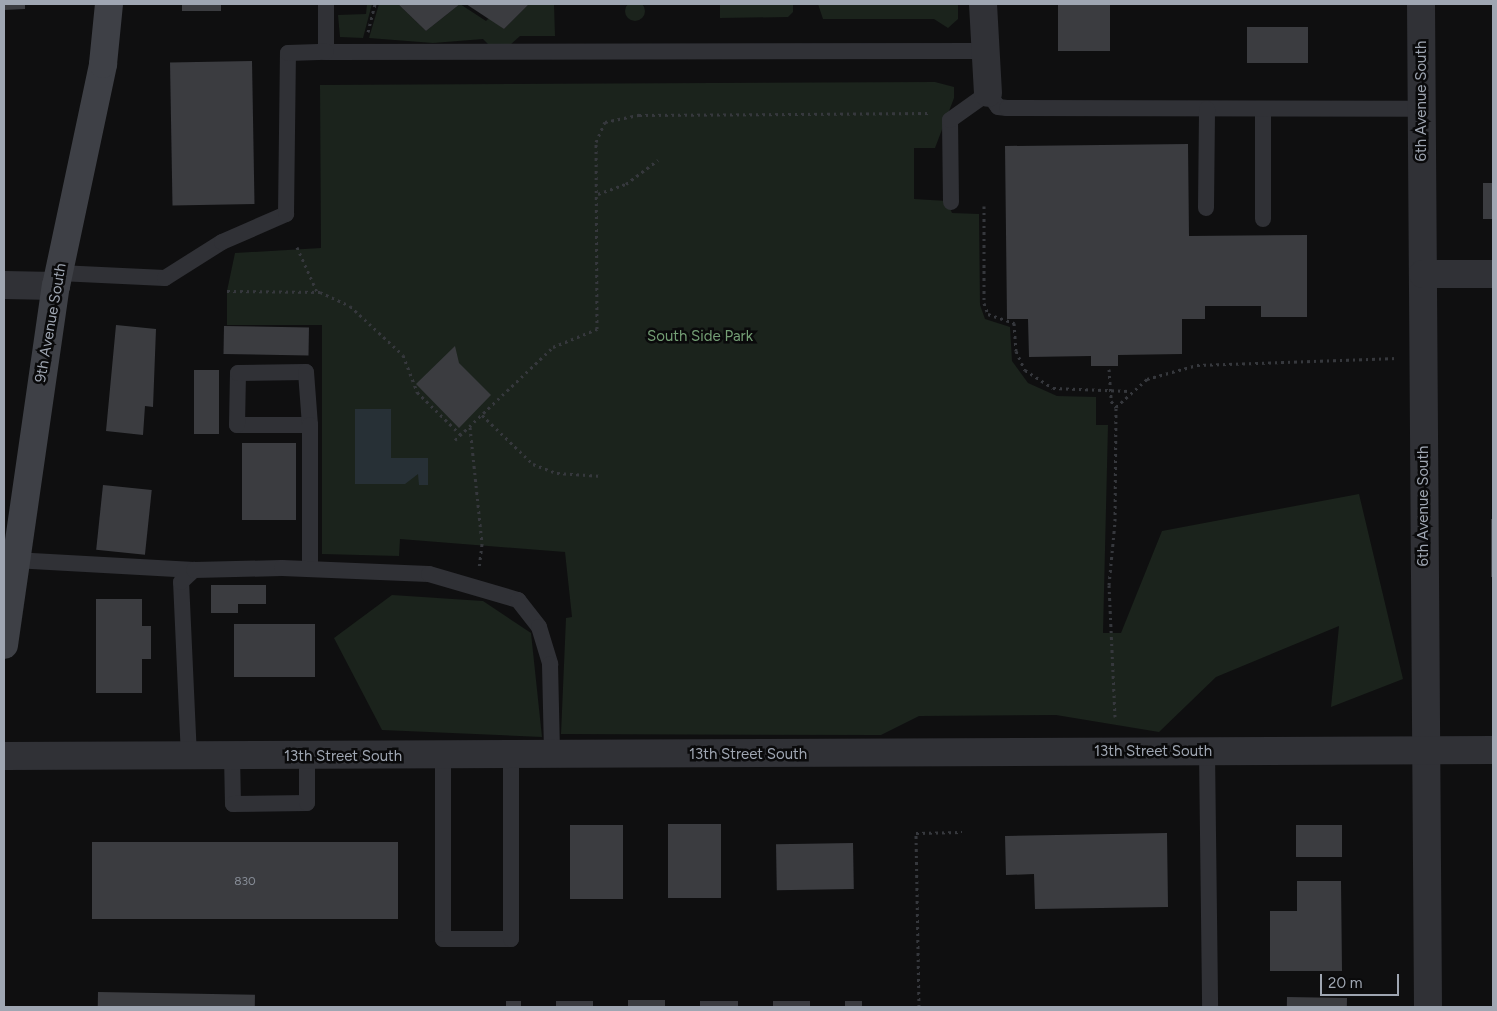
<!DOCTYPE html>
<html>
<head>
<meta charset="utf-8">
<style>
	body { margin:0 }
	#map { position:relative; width:1497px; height:1011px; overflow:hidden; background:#0f0f10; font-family:Figtree,sans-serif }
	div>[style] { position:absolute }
	.green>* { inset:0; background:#1b231c }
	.round { border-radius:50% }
	.water>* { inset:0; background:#273036 }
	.building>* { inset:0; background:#3b3c40; transform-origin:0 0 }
	.path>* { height:3px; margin-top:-1.5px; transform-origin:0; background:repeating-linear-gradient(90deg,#36383d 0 2.5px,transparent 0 6.5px) }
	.lane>* { height:16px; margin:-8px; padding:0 8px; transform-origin:8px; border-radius:8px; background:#303136 }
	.street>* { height:28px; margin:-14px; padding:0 14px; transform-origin:14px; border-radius:14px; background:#303136 }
	.secondary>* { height:28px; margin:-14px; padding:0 14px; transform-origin:14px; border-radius:14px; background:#3e4046 }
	span { translate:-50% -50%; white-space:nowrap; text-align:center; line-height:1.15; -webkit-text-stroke:5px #0a0a0b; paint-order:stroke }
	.number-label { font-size:12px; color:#868c96 }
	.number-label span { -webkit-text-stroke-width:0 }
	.street-label { font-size:15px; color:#9fa6b2 }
	.park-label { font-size:15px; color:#749f75 }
	.frame { position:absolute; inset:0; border:5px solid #9fa6b2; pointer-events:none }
	.scale { position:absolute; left:1320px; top:974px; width:79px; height:22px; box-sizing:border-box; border:2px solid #9fa6b2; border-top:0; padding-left:6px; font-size:15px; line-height:18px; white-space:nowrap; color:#9fa6b2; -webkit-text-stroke:4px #0a0a0b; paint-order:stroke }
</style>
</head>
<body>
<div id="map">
	<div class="green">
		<div class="round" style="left:625px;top:1px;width:20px;height:20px"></div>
		<div style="clip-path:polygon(367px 4px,372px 4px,363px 38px,340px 37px,338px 15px,366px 14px)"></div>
		<div style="clip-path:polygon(379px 4px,398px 4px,426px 31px,460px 4px,486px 21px,490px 17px,504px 29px,529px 4px,554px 4px,555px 36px,520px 36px,510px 45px,489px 45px,483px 39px,433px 43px,369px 38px)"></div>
		<div style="clip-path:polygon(720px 4px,793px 4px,793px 12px,788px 17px,720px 18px)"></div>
		<div style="clip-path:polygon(818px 4px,958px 4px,958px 19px,948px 28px,934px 19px,823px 19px)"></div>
		<div style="clip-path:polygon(935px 82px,954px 87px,954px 98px,935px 148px,914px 148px,914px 199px,947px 201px,952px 213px,979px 214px,980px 305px,985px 319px,1010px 327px,1012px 361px,1028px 383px,1057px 396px,1096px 397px,1096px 425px,1108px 425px,1103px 633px,1121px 633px,1162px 531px,1359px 494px,1403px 679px,1331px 707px,1339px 626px,1216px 677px,1159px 732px,1056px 715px,919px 716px,881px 735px,561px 734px,566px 618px,572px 617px,565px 552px,400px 539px,399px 556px,322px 554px,322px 325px,227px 325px,227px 291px,235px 253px,321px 248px,320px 85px)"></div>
		<div style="clip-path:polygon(392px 595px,483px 601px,531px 633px,542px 737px,382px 730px,334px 638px)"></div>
	</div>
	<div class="water">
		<div style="clip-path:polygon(355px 409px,391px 409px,391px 458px,428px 458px,428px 485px,419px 485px,418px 474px,405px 484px,355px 484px)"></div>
	</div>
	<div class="building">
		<div style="clip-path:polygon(4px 4px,25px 4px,25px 9px,4px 10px)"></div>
		<div style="left:182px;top:4px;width:39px;height:7px"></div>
		<div style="clip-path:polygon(398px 4px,460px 4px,426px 31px)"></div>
		<div style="clip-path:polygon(466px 4px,529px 4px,504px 29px)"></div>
		<div style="left:1058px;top:4px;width:52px;height:47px"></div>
		<div style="left:1247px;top:27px;width:61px;height:36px"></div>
		<div style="left:252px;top:61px;width:143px;height:82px;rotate:89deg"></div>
		<div style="clip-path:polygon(1188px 144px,1189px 236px,1307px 235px,1307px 317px,1261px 317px,1261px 306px,1205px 306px,1205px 319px,1182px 319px,1182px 354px,1118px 355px,1118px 366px,1091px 366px,1091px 356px,1029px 357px,1028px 319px,1007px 319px,1005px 146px)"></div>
		<div style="left:1483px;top:183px;width:10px;height:36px"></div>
		<div style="clip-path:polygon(116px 325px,156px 329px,153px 407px,145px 406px,143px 435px,106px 431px)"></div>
		<div style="left:224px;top:326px;width:85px;height:28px;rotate:1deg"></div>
		<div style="clip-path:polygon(455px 346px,459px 363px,491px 395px,459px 428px,416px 384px)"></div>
		<div style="left:194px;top:370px;width:25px;height:64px"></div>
		<div style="left:242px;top:443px;width:54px;height:77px"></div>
		<div style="left:103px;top:485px;width:49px;height:65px;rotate:6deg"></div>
		<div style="left:1491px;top:519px;width:2px;height:58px"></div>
		<div style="clip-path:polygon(211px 585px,266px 585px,266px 604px,238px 604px,238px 613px,211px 613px)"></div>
		<div style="clip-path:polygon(96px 599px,142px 599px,142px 626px,151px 626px,151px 659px,142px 659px,142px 693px,96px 693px)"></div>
		<div style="left:234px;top:624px;width:81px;height:53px"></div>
		<div style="left:721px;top:824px;width:74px;height:53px;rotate:90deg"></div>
		<div style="left:623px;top:825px;width:74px;height:53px;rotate:90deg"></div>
		<div style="left:1296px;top:825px;width:46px;height:32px"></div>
		<div style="clip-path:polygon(1167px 833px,1168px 907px,1035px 909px,1034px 874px,1006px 875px,1005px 836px)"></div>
		<div style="left:92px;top:842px;width:306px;height:77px"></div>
		<div style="left:853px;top:843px;width:46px;height:77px;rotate:89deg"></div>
		<div style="clip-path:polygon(1297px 881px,1341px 881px,1342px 971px,1270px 971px,1270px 911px,1297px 911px)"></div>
		<div style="left:98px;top:992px;width:157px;height:15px;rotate:1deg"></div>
		<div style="left:1287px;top:997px;width:60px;height:10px;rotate:1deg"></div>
		<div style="left:628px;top:1000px;width:37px;height:7px"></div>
		<div style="left:506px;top:1001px;width:15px;height:6px"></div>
		<div style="left:556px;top:1001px;width:37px;height:6px"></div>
		<div style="left:700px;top:1001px;width:38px;height:6px"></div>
		<div style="left:773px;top:1001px;width:37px;height:6px"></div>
		<div style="left:845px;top:1001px;width:17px;height:6px"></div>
	</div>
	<div class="path">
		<div style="left:368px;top:32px;width:29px;rotate:-76deg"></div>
		<div style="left:598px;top:194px;width:30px;rotate:-20deg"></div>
		<div style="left:626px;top:184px;width:40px;rotate:-37deg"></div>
		<div style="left:984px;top:206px;width:97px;rotate:90deg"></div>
		<div style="left:984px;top:303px;width:12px;rotate:70deg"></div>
		<div style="left:988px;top:314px;width:28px;rotate:19deg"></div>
		<div style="left:1014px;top:323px;width:28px;rotate:86deg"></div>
		<div style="left:1016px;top:351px;width:21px;rotate:65deg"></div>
		<div style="left:1025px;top:370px;width:33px;rotate:33deg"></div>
		<div style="left:1053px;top:388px;width:76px;rotate:2.3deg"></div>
		<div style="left:297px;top:247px;width:49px;rotate:66deg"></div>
		<div style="left:227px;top:291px;width:93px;rotate:0.6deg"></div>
		<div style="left:320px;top:292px;width:33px;rotate:25deg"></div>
		<div style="left:350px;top:306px;width:72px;rotate:42.8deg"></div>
		<div style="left:403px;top:355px;width:40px;rotate:69deg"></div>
		<div style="left:417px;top:392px;width:62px;rotate:44.3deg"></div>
		<div style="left:1109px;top:369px;width:32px;rotate:86deg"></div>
		<div style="left:1111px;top:401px;width:8px;rotate:50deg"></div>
		<div style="left:482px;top:415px;width:71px;rotate:43.9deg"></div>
		<div style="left:533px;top:464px;width:26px;rotate:21deg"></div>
		<div style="left:557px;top:473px;width:45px;rotate:3.8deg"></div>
		<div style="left:470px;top:427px;width:118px;rotate:84.1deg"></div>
		<div style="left:482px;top:544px;width:24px;rotate:97deg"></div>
		<div style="left:455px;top:440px;width:135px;rotate:-43.5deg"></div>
		<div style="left:553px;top:347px;width:48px;rotate:-22.2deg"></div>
		<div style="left:597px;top:329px;width:187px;rotate:-90.3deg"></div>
		<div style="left:596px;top:142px;width:22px;rotate:-66deg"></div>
		<div style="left:605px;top:122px;width:35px;rotate:-12deg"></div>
		<div style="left:639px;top:115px;width:292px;rotate:-0.4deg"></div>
		<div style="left:1115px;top:717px;width:132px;rotate:-92.6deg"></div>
		<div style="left:1109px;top:585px;width:64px;rotate:-84.6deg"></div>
		<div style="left:1115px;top:521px;width:114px;rotate:-89.5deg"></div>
		<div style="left:1116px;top:407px;width:42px;rotate:-42.1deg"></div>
		<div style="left:1147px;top:379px;width:52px;rotate:-15.6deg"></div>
		<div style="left:1197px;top:365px;width:201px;rotate:-2deg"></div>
		<div style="left:919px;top:1007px;width:174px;rotate:-91deg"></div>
		<div style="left:916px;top:833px;width:46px;rotate:-1.2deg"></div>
	</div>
	<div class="lane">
		<div style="left:326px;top:4px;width:48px;rotate:90deg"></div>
		<div style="left:326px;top:52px;width:658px;rotate:-0.09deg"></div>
		<div style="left:1263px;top:109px;width:110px;rotate:90deg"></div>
		<div style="left:951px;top:202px;width:82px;rotate:-90.7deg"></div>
		<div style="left:950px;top:120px;width:47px;rotate:-35.4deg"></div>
		<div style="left:988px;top:93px;width:17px;rotate:54deg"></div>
		<div style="left:998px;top:107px;width:9px;rotate:6deg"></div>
		<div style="left:1007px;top:108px;width:415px;rotate:0.1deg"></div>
		<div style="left:1206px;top:208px;width:99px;rotate:-89.4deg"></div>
		<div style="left:59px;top:273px;width:106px;rotate:2.7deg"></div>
		<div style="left:165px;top:278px;width:67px;rotate:-32.3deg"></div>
		<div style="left:222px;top:242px;width:70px;rotate:-23.6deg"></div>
		<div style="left:286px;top:214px;width:161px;rotate:-89.3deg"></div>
		<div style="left:288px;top:53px;width:38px;rotate:-2deg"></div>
		<div style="left:310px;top:425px;width:73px;rotate:180deg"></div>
		<div style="left:237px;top:425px;width:52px;rotate:-88.9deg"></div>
		<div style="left:238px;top:373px;width:68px;rotate:-0.8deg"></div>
		<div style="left:306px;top:372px;width:53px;rotate:85.7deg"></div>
		<div style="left:310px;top:425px;width:144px;rotate:90deg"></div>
		<div style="left:14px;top:560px;width:180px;rotate:3.2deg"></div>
		<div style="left:1207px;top:752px;width:255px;rotate:89.3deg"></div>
		<div style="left:232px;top:756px;width:48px;rotate:88.8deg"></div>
		<div style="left:233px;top:804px;width:74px;rotate:-0.8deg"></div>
		<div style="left:307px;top:803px;width:45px;rotate:-90deg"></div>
		<div style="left:443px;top:756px;width:183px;rotate:90deg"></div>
		<div style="left:443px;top:939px;width:68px"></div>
		<div style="left:511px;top:939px;width:183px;rotate:-90deg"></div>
		<div style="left:189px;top:757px;width:175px;rotate:-92.6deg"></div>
		<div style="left:181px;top:582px;width:18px;rotate:-43deg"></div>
		<div style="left:194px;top:570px;width:88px;rotate:-1.3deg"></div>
		<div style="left:282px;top:568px;width:147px;rotate:2.3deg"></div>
		<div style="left:429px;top:574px;width:93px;rotate:16.3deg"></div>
		<div style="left:518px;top:600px;width:34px;rotate:52deg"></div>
		<div style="left:539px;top:627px;width:39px;rotate:73deg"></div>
		<div style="left:550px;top:664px;width:91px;rotate:88.7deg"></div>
	</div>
	<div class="street">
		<div style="left:983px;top:4px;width:89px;rotate:86.8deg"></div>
		<div style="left:1421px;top:4px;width:1003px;rotate:89.6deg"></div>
		<div style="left:1423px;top:274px;width:70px"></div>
		<div style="left:4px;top:285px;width:52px;rotate:1.1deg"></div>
		<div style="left:4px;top:756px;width:1489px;rotate:-0.23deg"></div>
	</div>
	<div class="secondary">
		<div style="left:4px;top:645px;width:363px;rotate:-81.8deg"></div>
		<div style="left:56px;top:286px;width:227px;rotate:-78deg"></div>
		<div style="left:103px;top:64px;width:60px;rotate:-84.3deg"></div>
	</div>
	<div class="number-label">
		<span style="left:245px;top:882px">830</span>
	</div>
	<div class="street-label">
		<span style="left:1422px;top:101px;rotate:-90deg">6th Avenue South</span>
		<span style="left:51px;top:323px;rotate:-80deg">9th Avenue South</span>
		<span style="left:1424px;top:506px;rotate:-90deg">6th Avenue South</span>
		<span style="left:1153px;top:752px">13th Street South</span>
		<span style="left:748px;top:755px">13th Street South</span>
		<span style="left:343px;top:757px">13th Street South</span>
	</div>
	<div class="park-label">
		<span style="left:700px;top:337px">South Side Park</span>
	</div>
	<div class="frame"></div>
	<div class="scale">20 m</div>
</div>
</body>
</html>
